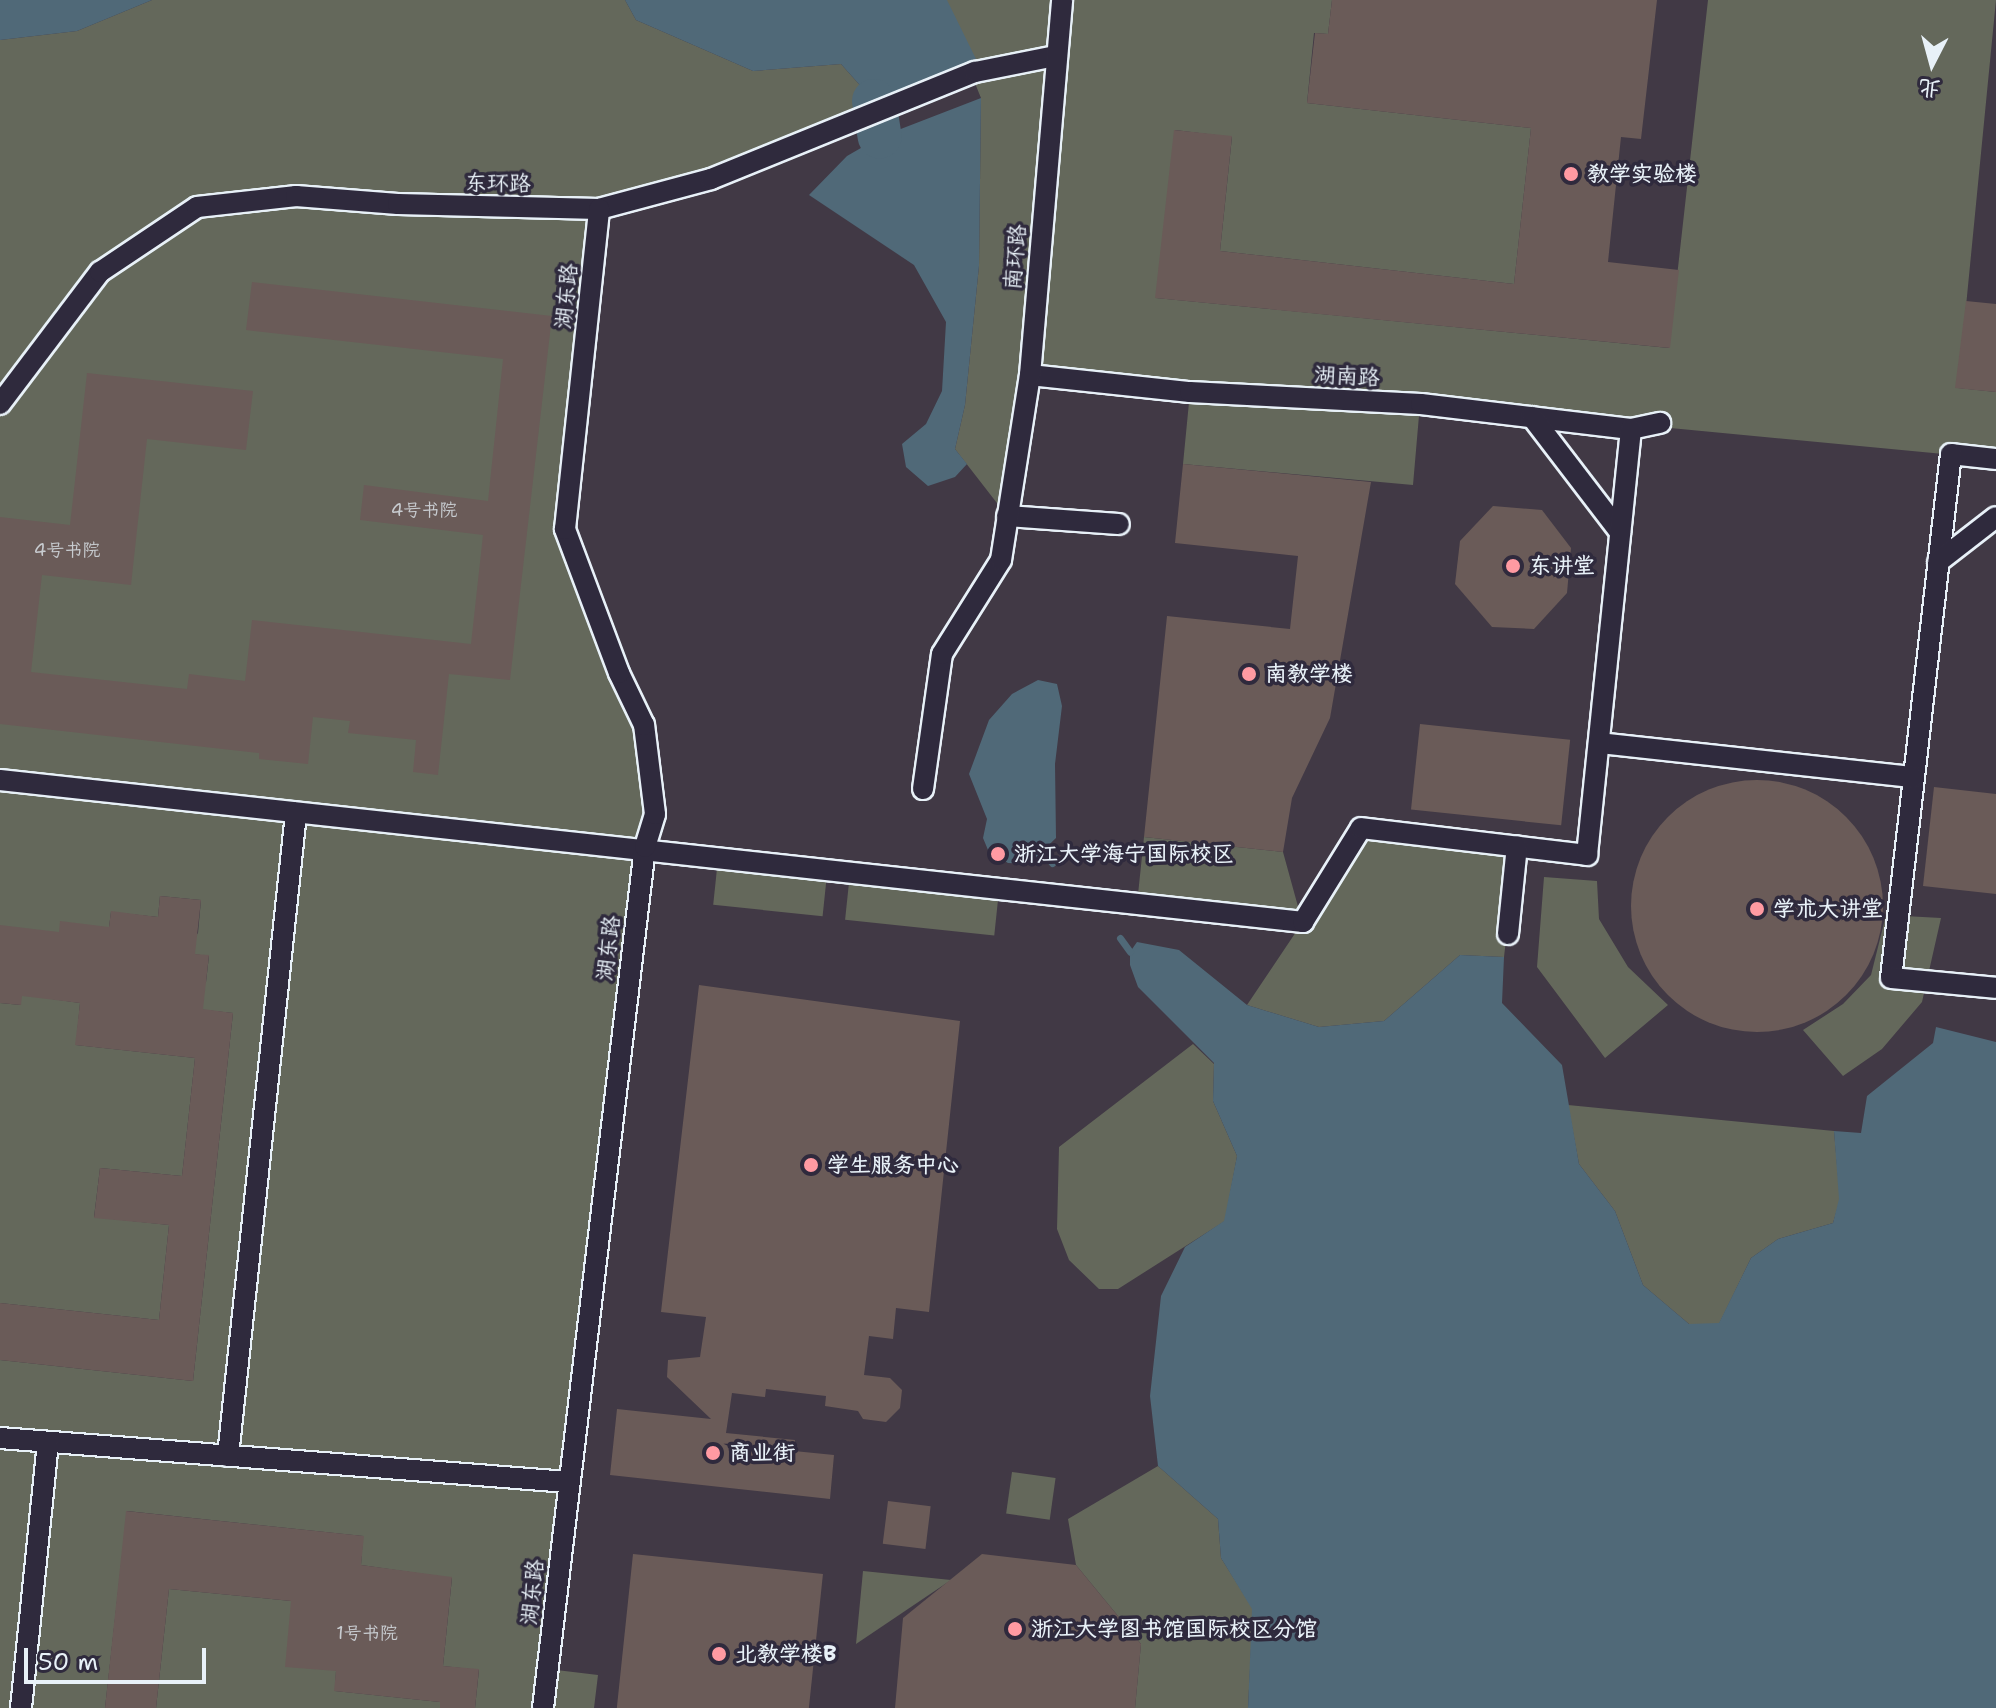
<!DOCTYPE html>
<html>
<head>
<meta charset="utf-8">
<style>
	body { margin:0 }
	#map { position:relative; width:1996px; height:1708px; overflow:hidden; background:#2f2a3d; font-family:"Shantell Sans","LXGW WenKai TC",sans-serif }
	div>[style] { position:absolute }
	.built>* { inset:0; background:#413945; transform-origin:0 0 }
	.green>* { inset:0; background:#64685b; transform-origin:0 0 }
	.water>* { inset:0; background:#506978 }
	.stream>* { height:7px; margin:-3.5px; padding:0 3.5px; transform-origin:3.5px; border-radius:3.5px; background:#506978 }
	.river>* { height:44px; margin:-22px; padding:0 22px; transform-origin:22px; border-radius:22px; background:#506978 }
	.building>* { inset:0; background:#6a5b58; transform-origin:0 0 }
	.round { border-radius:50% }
	.roads { filter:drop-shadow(2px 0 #e8f1f8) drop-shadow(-2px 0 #e8f1f8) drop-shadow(0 2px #e8f1f8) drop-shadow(0 -2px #e8f1f8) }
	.street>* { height:20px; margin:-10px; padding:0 10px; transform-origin:10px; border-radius:10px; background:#2f2a3d }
	.dots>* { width:22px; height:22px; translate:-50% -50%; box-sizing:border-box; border:4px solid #2f2a3d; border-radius:50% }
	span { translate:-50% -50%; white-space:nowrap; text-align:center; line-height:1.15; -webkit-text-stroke:7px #2f2a3d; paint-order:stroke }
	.number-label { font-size:18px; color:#c8ccd0 }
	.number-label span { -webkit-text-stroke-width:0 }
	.poi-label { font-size:22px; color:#e8f1f8; font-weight:700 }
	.left { translate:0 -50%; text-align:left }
	.street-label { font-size:22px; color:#e8f1f8 }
	.north { position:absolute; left:1892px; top:24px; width:80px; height:80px; -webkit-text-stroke:6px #2f2a3d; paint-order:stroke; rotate:186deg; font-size:22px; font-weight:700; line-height:32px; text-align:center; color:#e8f1f8 }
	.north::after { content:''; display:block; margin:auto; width:28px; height:36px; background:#e8f1f8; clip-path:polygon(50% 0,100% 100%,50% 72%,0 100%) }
	.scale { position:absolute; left:24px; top:1648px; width:182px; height:36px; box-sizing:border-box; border:4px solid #e8f1f8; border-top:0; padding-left:10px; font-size:24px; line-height:28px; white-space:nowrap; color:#e8f1f8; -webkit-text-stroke:6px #2f2a3d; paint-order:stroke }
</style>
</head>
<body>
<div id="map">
	<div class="built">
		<div style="left:0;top:0;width:1996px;height:1708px"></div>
	</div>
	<div class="green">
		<div style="clip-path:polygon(152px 0,625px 0,636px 20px,753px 71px,841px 64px,874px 101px,830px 134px,599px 209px,565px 529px,644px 725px,655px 814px,548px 1669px,598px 1675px,594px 1708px,475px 1708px,479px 1670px,443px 1666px,452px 1578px,361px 1565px,363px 1536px,127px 1511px,105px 1708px,0 1708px,0 1360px,193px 1381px,233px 1013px,186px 1008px,206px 982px,209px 956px,184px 953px,198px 933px,201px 900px,160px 896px,158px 917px,111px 912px,109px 927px,52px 999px,80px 1003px,76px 1045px,195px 1058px,182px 1176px,100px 1168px,94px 1217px,169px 1225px,159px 1320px,0 1303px,0 1003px,21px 1005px,0 934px,0 40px,77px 31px)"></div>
		<div style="clip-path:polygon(941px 0,1332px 0,1328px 34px,1314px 33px,1307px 103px,1531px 128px,1514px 284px,1220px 251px,1232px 137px,1175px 130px,1156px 298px,1669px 348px,1708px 0,1996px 0,1958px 388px,1996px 392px,1996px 459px,1420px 404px,1413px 485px,1183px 464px,1190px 392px,1030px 375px,1007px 516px,955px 449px,965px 405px,979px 266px,981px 98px)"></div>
		<div style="clip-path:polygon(1361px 828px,1517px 846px,1504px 957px,1460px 955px,1384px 1021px,1319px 1027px,1247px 1005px,1302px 923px,1137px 904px,1144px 837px,1283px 852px,1302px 921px)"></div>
		<div style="left:718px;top:859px;width:110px;height:46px;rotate:6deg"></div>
		<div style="left:850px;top:873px;width:150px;height:47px;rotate:6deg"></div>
		<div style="clip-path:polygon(1544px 877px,1597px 881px,1599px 919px,1628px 967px,1668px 1005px,1605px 1058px,1537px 967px)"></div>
		<div style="clip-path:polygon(1886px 915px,1941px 918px,1922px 1002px,1882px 1049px,1843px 1076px,1803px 1030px,1843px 1004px,1871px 975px)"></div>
		<div style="clip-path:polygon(1193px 1044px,1214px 1064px,1213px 1101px,1237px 1156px,1225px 1221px,1118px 1289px,1099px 1289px,1069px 1260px,1057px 1229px,1059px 1147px)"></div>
		<div style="clip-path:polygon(1568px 1105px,1834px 1131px,1840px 1199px,1833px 1223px,1778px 1239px,1751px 1258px,1719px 1324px,1689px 1324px,1643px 1285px,1615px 1211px,1579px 1164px)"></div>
		<div style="clip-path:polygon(1158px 1466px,1218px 1519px,1221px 1558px,1253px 1609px,1248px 1708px,1135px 1708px,1141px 1644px,1076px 1565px,1068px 1519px)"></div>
		<div style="left:1012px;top:1472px;width:44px;height:42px;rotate:8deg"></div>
		<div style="clip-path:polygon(863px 1571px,951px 1580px,856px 1644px)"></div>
		<div style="clip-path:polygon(169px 1589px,291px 1601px,336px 1671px,335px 1691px,440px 1702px,440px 1708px,156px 1708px)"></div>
	</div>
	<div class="water">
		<div style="clip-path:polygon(0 0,152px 0,77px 31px,0 40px)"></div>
		<div style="clip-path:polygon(625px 0,947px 0,976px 59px,874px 101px,841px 64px,753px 71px,636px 20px)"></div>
		<div style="clip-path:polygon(981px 98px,979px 266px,965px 405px,955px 449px,967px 464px,955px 477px,928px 486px,906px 467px,902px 444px,926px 424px,942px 391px,946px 322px,914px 265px,809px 195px,847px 156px,880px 137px)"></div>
		<div style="clip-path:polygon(1038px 680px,1057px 684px,1062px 706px,1055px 764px,1056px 838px,1029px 864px,1008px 863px,988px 850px,983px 838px,987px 819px,969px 774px,989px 720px,1012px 694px)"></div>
		<div style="clip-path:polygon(1137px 942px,1179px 950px,1247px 1005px,1319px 1027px,1384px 1021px,1460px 955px,1504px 957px,1502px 1003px,1562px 1065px,1579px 1164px,1615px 1211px,1643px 1285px,1689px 1324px,1719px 1323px,1751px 1258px,1778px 1239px,1833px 1223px,1839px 1199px,1834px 1131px,1861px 1133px,1867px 1096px,1933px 1043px,1936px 1027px,1996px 1042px,1996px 1708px,1248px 1708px,1252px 1609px,1221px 1558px,1218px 1519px,1158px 1466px,1150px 1396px,1161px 1296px,1185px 1247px,1224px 1221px,1237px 1156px,1213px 1101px,1214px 1063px,1138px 987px,1130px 965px,1130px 952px)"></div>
	</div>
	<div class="stream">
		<div style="left:1044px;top:853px;width:13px;rotate:51deg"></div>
		<div style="left:1120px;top:938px;width:17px;rotate:54deg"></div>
	</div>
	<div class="river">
		<div style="left:874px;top:101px;width:36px;rotate:81deg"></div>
	</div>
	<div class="building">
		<div style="clip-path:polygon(1332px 0,1657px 0,1641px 139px,1621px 137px,1608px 262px,1679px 270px,1670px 348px,1155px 298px,1174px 130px,1232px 136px,1220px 251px,1514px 284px,1531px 128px,1307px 103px,1315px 33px,1328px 34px)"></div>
		<div style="clip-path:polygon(252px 282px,552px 316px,510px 680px,449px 674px,438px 775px,413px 772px,416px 740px,348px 733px,350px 721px,313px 717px,308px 764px,259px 759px,259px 753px,0 724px,0 517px,70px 525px,87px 373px,253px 391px,246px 450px,147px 439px,131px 585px,42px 575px,31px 672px,187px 689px,189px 674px,245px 681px,252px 620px,471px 644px,483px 535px,360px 520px,364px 485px,488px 501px,503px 359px,246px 330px)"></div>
		<div style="clip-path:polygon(1966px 301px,1996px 304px,1996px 392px,1955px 388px)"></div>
		<div style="clip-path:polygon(1183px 464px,1371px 482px,1330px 718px,1292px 798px,1283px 852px,1144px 837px,1167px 616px,1290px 629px,1298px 556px,1175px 543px)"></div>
		<div style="clip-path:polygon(1493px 506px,1542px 510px,1571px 548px,1567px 593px,1534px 629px,1492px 627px,1455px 584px,1460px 541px)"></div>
		<div style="left:1420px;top:724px;width:151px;height:86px;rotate:6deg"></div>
		<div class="round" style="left:1631px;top:780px;width:252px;height:252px"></div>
		<div style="clip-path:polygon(1934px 787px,1996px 794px,1996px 894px,1923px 886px)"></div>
		<div style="clip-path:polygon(160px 896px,201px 900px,195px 954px,209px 955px,203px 1009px,233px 1013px,193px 1381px,0 1360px,0 1303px,159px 1320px,169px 1225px,94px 1218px,100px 1168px,182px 1176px,195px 1058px,75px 1045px,80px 1003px,22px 996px,21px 1005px,0 1003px,0 925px,59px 932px,60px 921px,109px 927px,111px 911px,158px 917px)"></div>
		<div style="clip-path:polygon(699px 985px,960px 1021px,929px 1312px,896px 1308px,893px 1339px,869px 1336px,864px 1375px,890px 1378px,902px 1390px,900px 1408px,886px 1422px,863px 1419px,858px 1411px,825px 1406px,826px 1396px,766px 1389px,765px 1397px,732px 1393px,726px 1433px,795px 1440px,794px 1451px,834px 1455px,830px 1499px,610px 1475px,617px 1409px,711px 1419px,667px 1377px,668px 1360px,700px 1357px,706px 1317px,661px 1312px)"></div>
		<div style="left:888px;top:1501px;width:43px;height:43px;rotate:7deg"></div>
		<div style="clip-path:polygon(126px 1511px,364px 1536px,361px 1565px,452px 1577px,443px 1666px,479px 1669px,475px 1708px,440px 1708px,440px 1702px,334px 1691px,336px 1671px,285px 1667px,291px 1601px,169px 1589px,156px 1708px,105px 1708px)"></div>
		<div style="left:633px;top:1554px;width:191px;height:155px;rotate:6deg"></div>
		<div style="clip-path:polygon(982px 1554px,1076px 1565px,1141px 1644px,1135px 1708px,895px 1708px,903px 1618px)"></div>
	</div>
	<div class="roads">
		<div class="street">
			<div style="left:1030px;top:375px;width:161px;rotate:6.1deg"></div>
			<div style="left:1190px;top:392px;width:231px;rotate:3deg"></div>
			<div style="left:1421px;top:404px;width:211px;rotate:6.8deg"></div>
			<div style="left:1631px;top:429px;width:30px;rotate:-12deg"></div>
			<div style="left:0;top:404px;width:166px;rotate:-52.9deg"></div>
			<div style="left:100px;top:272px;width:117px;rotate:-33.8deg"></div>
			<div style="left:197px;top:207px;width:100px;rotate:-6.3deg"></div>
			<div style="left:296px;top:196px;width:102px;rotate:4.5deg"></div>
			<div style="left:398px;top:204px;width:201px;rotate:1.4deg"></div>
			<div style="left:599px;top:209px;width:116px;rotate:-15deg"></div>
			<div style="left:711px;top:179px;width:285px;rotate:-22.1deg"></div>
			<div style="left:975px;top:72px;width:82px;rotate:-11.3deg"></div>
			<div style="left:1532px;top:417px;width:145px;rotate:52.6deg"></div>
			<div style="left:1996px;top:459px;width:45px;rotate:-173.7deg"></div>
			<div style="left:1951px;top:454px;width:527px;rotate:96.53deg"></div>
			<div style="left:1891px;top:978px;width:105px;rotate:5.4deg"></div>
			<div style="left:1007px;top:516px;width:112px;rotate:4.1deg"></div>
			<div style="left:1938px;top:562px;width:73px;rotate:-37.8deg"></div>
			<div style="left:1599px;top:743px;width:316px;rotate:6.2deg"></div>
			<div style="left:0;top:780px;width:1311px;rotate:6.22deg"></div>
			<div style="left:1303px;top:922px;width:110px;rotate:-58.3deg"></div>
			<div style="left:1361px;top:828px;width:228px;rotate:6.8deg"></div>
			<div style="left:1587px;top:855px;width:428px;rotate:-84.1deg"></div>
			<div style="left:923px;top:789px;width:136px;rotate:-82deg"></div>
			<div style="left:942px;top:654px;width:111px;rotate:-57.9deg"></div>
			<div style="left:1001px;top:560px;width:187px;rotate:-81.1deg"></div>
			<div style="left:1030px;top:375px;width:376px;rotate:-85.1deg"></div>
			<div style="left:1508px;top:934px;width:88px;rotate:-84.2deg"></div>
			<div style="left:0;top:1438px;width:570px;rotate:4.43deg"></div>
			<div style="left:228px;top:1456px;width:647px;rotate:-83.96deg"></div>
			<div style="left:21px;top:1708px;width:267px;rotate:-84.2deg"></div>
			<div style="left:543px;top:1708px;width:867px;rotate:-83.24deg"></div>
			<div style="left:645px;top:847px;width:34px;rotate:-73deg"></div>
			<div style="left:655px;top:814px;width:90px;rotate:-97deg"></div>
			<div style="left:644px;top:725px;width:58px;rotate:-115.7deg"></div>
			<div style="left:619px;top:673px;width:154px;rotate:-110.6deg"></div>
			<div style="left:565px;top:529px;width:322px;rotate:-83.9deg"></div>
		</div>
	</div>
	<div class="dots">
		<div style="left:1571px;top:174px;background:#ff9aa2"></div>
		<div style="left:1513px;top:566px;background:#ff9aa2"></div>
		<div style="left:1249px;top:674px;background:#ff9aa2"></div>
		<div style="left:998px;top:854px;background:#ff9aa2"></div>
		<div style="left:1757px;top:909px;background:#ff9aa2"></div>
		<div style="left:811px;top:1165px;background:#ff9aa2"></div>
		<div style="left:713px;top:1453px;background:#ff9aa2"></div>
		<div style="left:1015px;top:1629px;background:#ff9aa2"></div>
		<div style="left:719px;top:1654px;background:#ff9aa2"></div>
	</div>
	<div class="number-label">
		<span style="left:424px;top:510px">4号书院</span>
		<span style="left:67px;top:550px">4号书院</span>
		<span style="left:367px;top:1633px">1号书院</span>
	</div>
	<div class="poi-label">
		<span class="left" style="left:1587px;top:174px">教学实验楼</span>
		<span class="left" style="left:1529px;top:566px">东讲堂</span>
		<span class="left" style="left:1265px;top:674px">南教学楼</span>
		<span class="left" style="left:1014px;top:854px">浙江大学海宁国际校区</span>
		<span class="left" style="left:1773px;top:909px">学术大讲堂</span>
		<span class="left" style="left:827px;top:1165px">学生服务中心</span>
		<span class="left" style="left:729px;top:1453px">商业街</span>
		<span class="left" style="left:1031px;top:1629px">浙江大学图书馆国际校区分馆</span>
		<span class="left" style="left:735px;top:1654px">北教学楼B</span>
	</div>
	<div class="street-label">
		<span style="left:498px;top:183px;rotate:1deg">东环路</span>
		<span style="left:1015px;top:257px;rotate:-85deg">南环路</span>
		<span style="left:566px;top:296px;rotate:-84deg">湖东路</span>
		<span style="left:1347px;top:376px;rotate:3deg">湖南路</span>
		<span style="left:608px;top:948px;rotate:-83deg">湖东路</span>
		<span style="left:532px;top:1592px;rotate:-84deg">湖东路</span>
	</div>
	<div class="north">北</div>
	<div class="scale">50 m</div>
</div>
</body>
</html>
